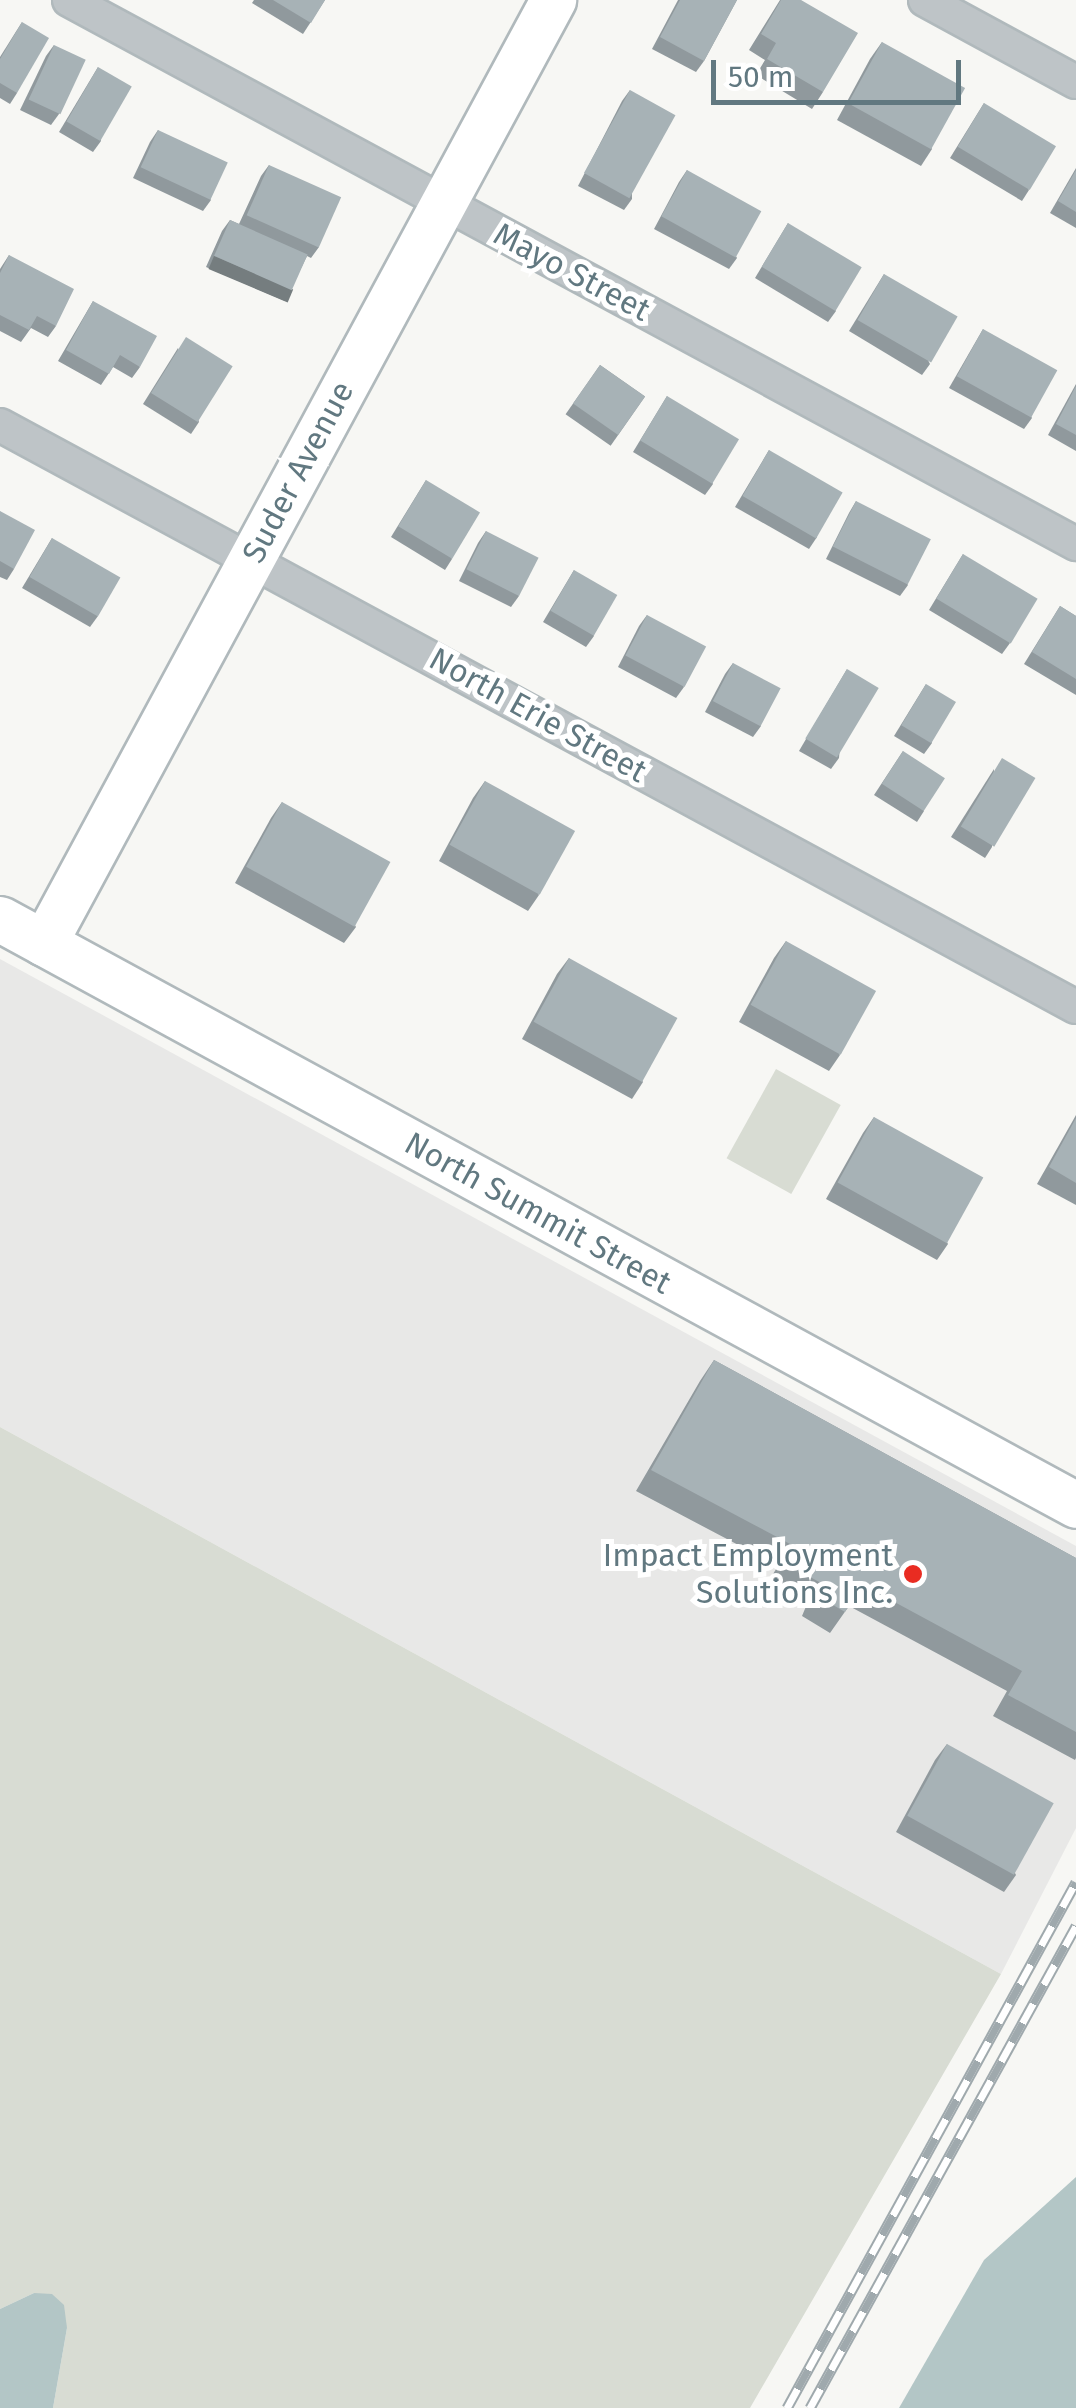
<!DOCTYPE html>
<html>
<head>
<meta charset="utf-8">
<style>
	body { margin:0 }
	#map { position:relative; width:1076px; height:2408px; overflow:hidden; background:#f7f7f4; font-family:"Fira Sans",sans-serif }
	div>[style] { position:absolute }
	.built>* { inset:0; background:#e8e8e7 }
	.green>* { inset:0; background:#d8dcd3; transform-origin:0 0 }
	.water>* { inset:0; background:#b3c6c6 }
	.roads { filter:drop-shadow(2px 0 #b0b9bc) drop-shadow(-2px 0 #b0b9bc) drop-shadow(0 2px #b0b9bc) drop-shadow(0 -2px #b0b9bc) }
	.street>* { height:32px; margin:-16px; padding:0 16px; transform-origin:16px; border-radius:16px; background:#bec4c7 }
	.secondary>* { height:45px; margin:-22.5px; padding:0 22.5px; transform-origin:22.5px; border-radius:22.5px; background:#fff }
	.rail>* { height:11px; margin-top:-5.5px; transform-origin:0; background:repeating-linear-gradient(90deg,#fff 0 22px,#9fa9ad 0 44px); box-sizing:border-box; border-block:2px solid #9fa9ad }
	.wall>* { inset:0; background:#90999d; transform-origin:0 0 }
	.shaded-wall>* { inset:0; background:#757d7f; transform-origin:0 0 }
	.building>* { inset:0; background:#a7b2b6; transform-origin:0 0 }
	.dots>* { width:28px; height:28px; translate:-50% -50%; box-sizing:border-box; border:5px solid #fff; border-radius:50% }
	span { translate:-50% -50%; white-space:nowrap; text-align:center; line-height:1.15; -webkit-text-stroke:10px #fff; paint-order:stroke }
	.street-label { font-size:32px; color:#617880 }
	.poi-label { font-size:32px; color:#617880 }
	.right { translate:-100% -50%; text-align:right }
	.scale { position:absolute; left:711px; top:60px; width:250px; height:45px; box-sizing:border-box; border:5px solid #617880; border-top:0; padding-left:12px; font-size:30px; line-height:35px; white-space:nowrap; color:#617880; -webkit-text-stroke:8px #fff; paint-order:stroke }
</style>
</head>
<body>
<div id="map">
	<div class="built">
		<div style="clip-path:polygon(0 959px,1076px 1546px,1076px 1828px,1001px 1974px,0 1427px)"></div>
	</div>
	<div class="green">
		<div style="left:776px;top:1069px;width:74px;height:102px;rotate:29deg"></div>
		<div style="clip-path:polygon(0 1427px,1001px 1974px,750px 2408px,53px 2408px,67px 2328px,34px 2293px,0 2309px)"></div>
	</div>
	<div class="water">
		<div style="clip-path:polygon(1076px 2177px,1076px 2408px,899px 2408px,984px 2260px)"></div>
		<div style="clip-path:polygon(34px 2293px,52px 2294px,64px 2305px,67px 2328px,53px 2408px,0 2408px,0 2309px)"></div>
	</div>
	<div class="roads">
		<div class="street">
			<div style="left:69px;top:0;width:1145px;rotate:28.38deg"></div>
			<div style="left:925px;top:0;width:172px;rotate:28.5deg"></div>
			<div style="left:0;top:425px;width:1223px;rotate:28.41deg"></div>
		</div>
		<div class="secondary">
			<div style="left:0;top:919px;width:1225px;rotate:28.57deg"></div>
			<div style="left:44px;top:943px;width:1072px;rotate:-61.64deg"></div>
		</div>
	</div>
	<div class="rail">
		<div style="left:787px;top:2408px;width:600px;rotate:-61.21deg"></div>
		<div style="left:810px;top:2408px;width:551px;rotate:-61.11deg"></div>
	</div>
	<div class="wall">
		<div style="clip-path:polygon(254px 0,325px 0,303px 34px,252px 3px)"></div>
		<div style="clip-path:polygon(678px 0,737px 0,704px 61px,696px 72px,652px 49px)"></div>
		<div style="clip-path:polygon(780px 0,801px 0,823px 92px,812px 109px,756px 75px,765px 60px,749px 50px)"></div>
		<div style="clip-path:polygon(22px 22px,17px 93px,10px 104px,0 98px,0 57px)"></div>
		<div style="clip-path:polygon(882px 42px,932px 149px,921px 166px,837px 120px,870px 59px)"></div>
		<div style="clip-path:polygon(54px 45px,59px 114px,51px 125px,20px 110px,46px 56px)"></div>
		<div style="clip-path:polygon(98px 67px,101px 141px,93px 152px,59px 132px)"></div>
		<div style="clip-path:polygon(630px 90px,632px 199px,624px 210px,578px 186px,622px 101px)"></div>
		<div style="clip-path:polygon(984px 103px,1029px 190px,1022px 201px,950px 158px)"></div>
		<div style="clip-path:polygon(158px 130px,211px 200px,203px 211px,133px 178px,150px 142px)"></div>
		<div style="clip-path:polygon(269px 165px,319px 247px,311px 258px,307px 256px,285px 301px,206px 267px,222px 231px,230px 220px,239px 224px,261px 176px)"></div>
		<div style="clip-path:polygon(1076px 168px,1076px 228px,1050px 213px)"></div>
		<div style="clip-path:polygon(687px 170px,737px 258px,729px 269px,654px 229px,679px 182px)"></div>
		<div style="clip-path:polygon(788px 223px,836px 311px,828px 322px,755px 278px)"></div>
		<div style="clip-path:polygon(9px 255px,56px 326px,48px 337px,31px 328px,21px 342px,0 331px,0 269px)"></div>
		<div style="clip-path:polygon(884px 274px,930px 364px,922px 375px,849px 331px)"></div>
		<div style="clip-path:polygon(93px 301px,140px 367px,132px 378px,113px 367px,101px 385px,58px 361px)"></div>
		<div style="clip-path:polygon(983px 329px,1032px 418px,1024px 429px,949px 388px)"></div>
		<div style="clip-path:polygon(178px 348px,199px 422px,191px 434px,143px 404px)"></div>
		<div style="left:600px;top:365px;width:55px;height:60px;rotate:35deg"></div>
		<div style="clip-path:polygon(1076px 384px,1076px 451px,1048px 435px)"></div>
		<div style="clip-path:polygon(667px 396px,713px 484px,705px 495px,633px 452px)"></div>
		<div style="clip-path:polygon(769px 450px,817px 537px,809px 549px,735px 507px)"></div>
		<div style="clip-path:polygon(426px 480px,452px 559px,445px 570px,391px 537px)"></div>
		<div style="clip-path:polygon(856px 501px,908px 585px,900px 596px,826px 559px,849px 513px)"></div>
		<div style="clip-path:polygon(0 511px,14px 569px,7px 580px,0 577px)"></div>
		<div style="clip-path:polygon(486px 531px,519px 596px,511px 607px,459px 581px,478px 543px)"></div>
		<div style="clip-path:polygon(52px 538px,98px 616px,90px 627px,22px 588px)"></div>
		<div style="clip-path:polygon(963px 554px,1010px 643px,1002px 654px,929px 610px)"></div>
		<div style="clip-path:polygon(574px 570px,594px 636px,586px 647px,543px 622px)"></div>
		<div style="clip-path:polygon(1060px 606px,1076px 616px,1076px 695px,1024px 664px)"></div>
		<div style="clip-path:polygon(647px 615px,684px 687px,676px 698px,618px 667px,639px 626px)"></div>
		<div style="clip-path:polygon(733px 663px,761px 726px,753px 737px,705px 712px,725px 674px)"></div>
		<div style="clip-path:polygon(847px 669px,839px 758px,831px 769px,799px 751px)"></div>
		<div style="clip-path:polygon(926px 684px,932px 743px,924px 754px,894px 736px)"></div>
		<div style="clip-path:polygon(903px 751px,924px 811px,917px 822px,874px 795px)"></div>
		<div style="clip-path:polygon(994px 769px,992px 847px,985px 858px,951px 837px)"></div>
		<div style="clip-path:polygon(485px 781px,539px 895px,528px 911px,439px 861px,473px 798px)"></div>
		<div style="clip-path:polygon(282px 802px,356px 927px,344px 943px,235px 883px,271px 818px)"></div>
		<div style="clip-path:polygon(786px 941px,840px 1055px,829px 1071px,739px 1022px,774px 958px)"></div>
		<div style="clip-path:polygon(569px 958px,643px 1082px,632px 1099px,522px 1039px,557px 974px)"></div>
		<div style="clip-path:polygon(1076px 1115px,1076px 1205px,1037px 1184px)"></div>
		<div style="clip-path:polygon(874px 1117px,948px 1244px,937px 1260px,826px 1199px,863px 1133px)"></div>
		<div style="clip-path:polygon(714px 1360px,1076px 1558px,1076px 1758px,1075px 1760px,993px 1716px,1007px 1691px,849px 1606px,830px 1633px,802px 1616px,807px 1604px,768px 1582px,778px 1566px,636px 1491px,700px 1381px)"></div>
		<div style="clip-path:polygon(947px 1744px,1016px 1875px,1004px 1892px,896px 1832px,935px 1760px)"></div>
	</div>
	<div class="shaded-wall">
		<div style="left:214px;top:256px;width:86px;height:14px;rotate:23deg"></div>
	</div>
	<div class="building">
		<div style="clip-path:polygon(273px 0,325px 0,311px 23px)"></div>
		<div style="clip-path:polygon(680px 0,737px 0,704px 61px,660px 37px)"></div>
		<div style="clip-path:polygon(781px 0,801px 0,858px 33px,823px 92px,767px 59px,776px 43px,761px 34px)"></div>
		<div style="clip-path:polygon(22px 22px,49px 38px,17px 93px,0 83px,0 59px)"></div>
		<div style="left:882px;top:42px;width:95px;height:70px;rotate:29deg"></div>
		<div style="left:54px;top:45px;width:35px;height:60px;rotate:25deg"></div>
		<div style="left:98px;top:67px;width:39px;height:63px;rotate:30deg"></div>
		<div style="left:630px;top:90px;width:52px;height:95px;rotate:29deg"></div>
		<div style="left:984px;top:103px;width:84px;height:51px;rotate:31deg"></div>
		<div style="left:158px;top:130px;width:77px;height:41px;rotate:25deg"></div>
		<div style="left:269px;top:165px;width:79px;height:55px;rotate:24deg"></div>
		<div style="left:687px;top:170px;width:85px;height:53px;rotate:29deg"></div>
		<div style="clip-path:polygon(1076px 170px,1076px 212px,1058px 201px)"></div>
		<div style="left:230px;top:220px;width:85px;height:39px;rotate:24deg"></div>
		<div style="left:788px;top:223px;width:86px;height:51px;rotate:31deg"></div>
		<div style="clip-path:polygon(9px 255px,74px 289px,56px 326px,37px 316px,29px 330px,0 315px,0 273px)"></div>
		<div style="left:884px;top:274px;width:85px;height:53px;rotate:30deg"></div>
		<div style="clip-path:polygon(93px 301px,157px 336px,140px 367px,120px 355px,109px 374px,66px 350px)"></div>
		<div style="left:983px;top:329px;width:85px;height:54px;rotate:29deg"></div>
		<div style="left:186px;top:337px;width:55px;height:66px;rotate:32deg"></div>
		<div style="left:600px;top:365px;width:55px;height:47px;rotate:35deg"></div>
		<div style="clip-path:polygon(1076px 386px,1076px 435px,1056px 424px)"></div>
		<div style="left:667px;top:396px;width:84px;height:52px;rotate:31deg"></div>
		<div style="left:769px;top:450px;width:85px;height:53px;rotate:30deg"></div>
		<div style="left:426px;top:480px;width:63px;height:54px;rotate:31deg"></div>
		<div style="left:856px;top:501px;width:84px;height:51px;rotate:27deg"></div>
		<div style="clip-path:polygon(0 511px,35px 530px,14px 569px,0 561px)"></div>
		<div style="left:486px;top:531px;width:59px;height:43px;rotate:27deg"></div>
		<div style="left:52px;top:538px;width:79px;height:45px;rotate:30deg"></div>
		<div style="left:963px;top:554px;width:87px;height:52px;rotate:31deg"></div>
		<div style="left:574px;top:570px;width:50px;height:47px;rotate:30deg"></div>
		<div style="clip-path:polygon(1060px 606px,1076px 616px,1076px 679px,1032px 652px)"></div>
		<div style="left:647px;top:615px;width:67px;height:46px;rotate:28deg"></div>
		<div style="left:733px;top:663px;width:54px;height:43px;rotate:28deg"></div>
		<div style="left:847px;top:669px;width:37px;height:81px;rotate:31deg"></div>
		<div style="left:926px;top:684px;width:35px;height:48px;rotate:31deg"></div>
		<div style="left:903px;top:751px;width:50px;height:39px;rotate:33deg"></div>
		<div style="left:1002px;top:758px;width:39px;height:80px;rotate:31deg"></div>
		<div style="left:485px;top:781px;width:103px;height:73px;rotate:29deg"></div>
		<div style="left:282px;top:802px;width:124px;height:74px;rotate:29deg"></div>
		<div style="left:786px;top:941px;width:103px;height:73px;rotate:29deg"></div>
		<div style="left:569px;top:958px;width:124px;height:73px;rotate:29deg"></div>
		<div style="left:874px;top:1117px;width:125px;height:75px;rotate:29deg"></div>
		<div style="clip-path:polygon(1076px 1118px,1076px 1183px,1049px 1167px)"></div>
		<div style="clip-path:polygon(714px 1360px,1076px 1558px,1076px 1732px,1008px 1695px,1022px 1671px,863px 1585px,845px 1612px,816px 1595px,821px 1583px,783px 1562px,792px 1545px,651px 1470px)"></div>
		<div style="left:947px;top:1744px;width:122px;height:82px;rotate:29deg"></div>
	</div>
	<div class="dots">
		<div style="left:913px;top:1574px;background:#e92c22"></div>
	</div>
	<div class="street-label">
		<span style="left:572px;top:272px;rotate:28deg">Mayo Street</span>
		<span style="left:298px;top:472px;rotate:-62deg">Suder Avenue</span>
		<span style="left:538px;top:715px;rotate:29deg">North Erie Street</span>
		<span style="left:538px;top:1213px;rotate:29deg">North Summit Street</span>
	</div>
	<div class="poi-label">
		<span class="right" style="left:893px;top:1574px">Impact Employment<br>Solutions Inc.</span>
	</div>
	<div class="scale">50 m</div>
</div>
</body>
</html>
